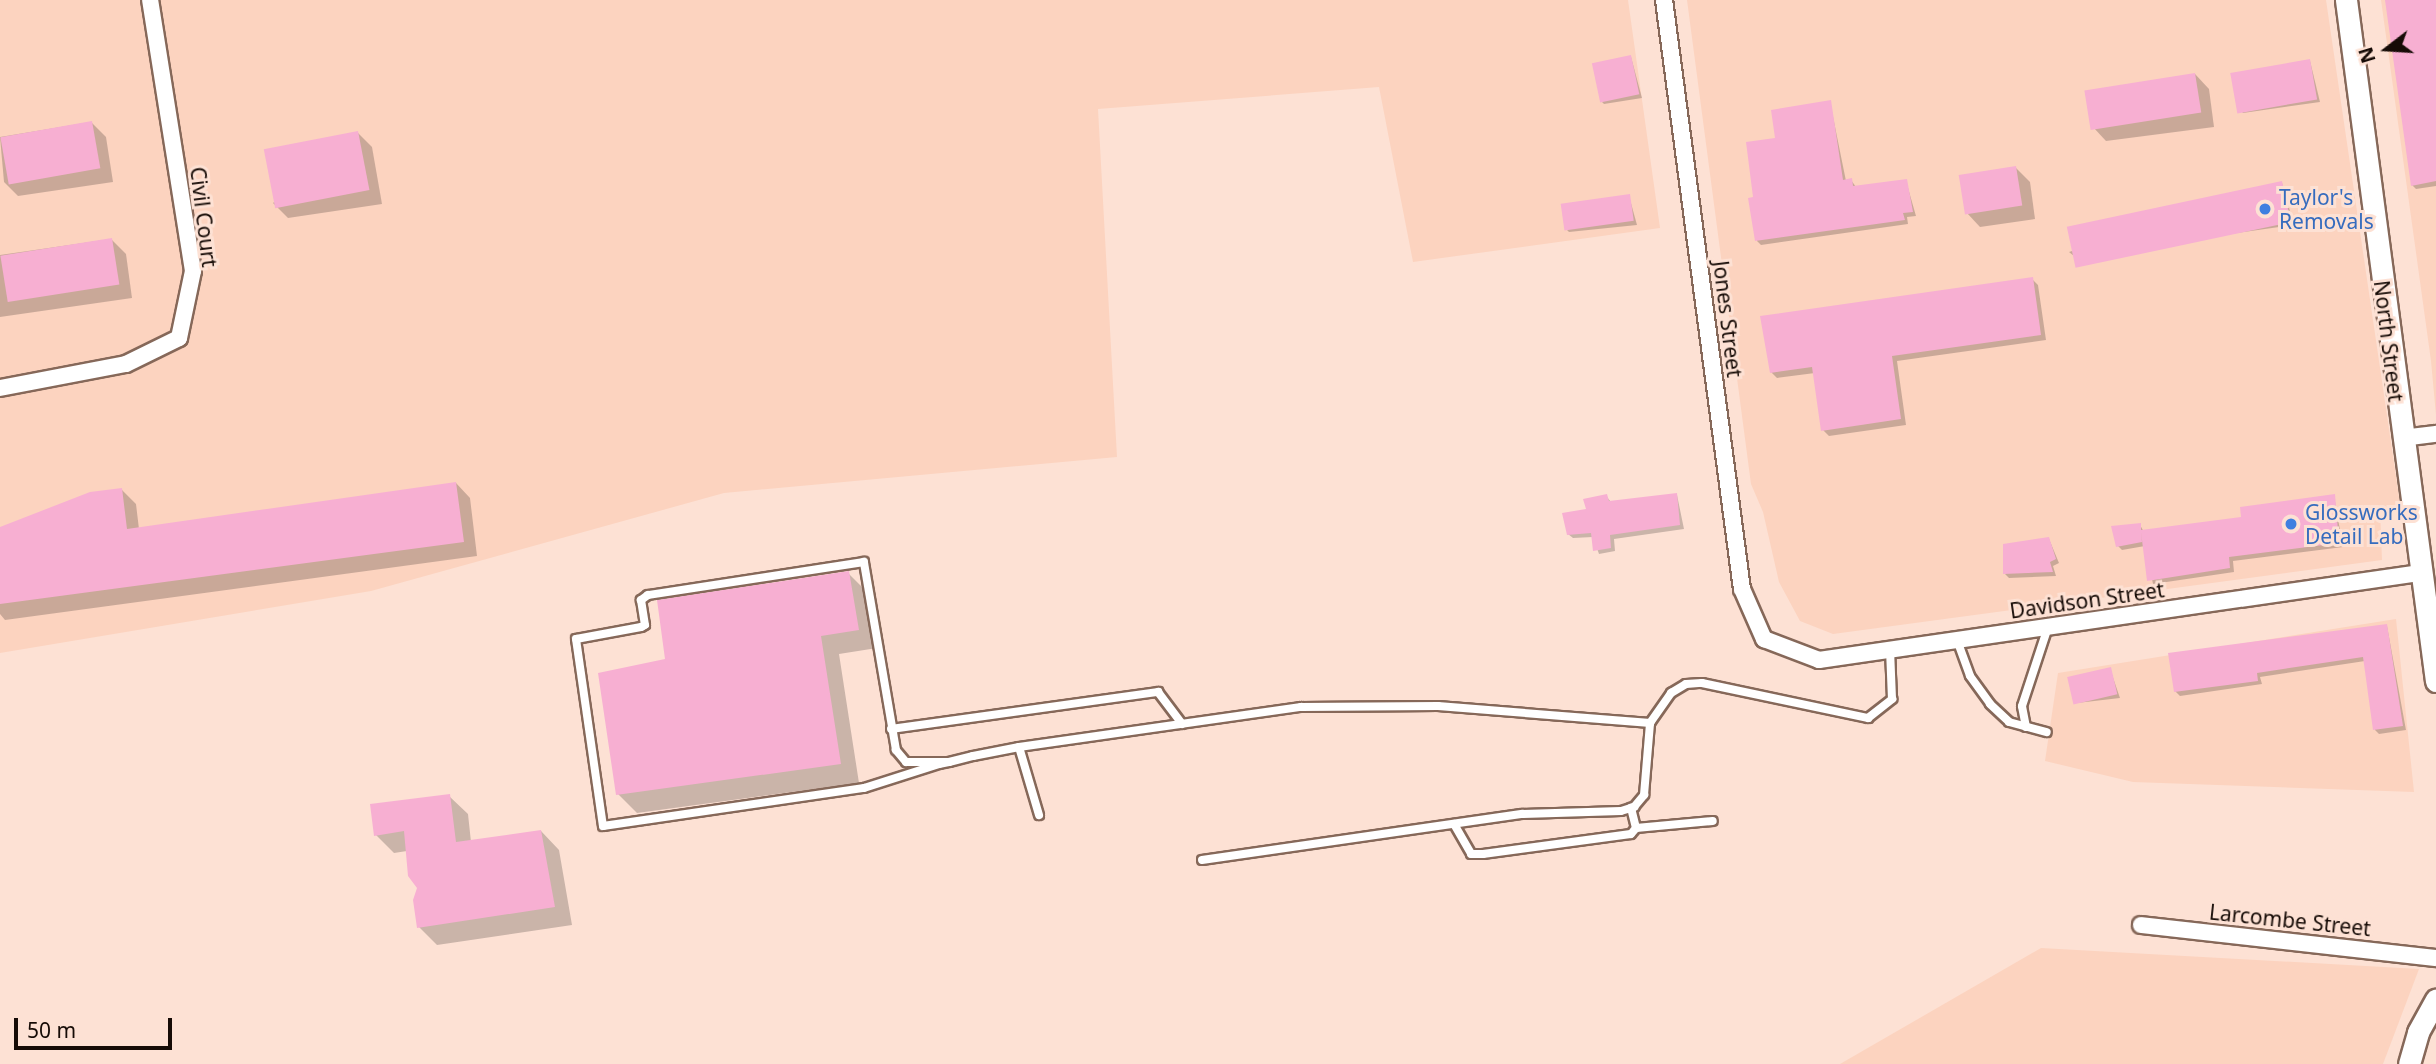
<!DOCTYPE html>
<html>
<head>
<meta charset="utf-8">
<style>
	body { margin:0 }
	#map { position:relative; width:2436px; height:1064px; overflow:hidden; background:#fde1d4; font-family:"Noto Sans",sans-serif }
	div>[style] { position:absolute }
	.built>* { inset:0; background:#fcd3bf }
	.shadow>* { inset:0; background:#0003 }
	.building>* { inset:0; background:#f7afd2; transform-origin:0 0 }
	.roads { filter:drop-shadow(2px 0 #866859) drop-shadow(-2px 0 #866859) drop-shadow(0 2px #866859) drop-shadow(0 -2px #866859) }
	.service>* { height:8px; margin:-4px; padding:0 4px; transform-origin:4px; border-radius:4px; background:#fff }
	.minor>* { height:16px; margin:-8px; padding:0 8px; transform-origin:8px; border-radius:8px; background:#fff }
	.tertiary>* { height:21px; margin:-10.5px; padding:0 10.5px; transform-origin:10.5px; border-radius:10.5px; background:#fff }
	.dots>* { width:19px; height:19px; translate:-50% -50%; box-sizing:border-box; border:4px solid #fde1d4; border-radius:50% }
	span { translate:-50% -50%; white-space:nowrap; text-align:center; line-height:1.15; -webkit-text-stroke:6px #fde1d4; paint-order:stroke }
	.shop-label { font-size:21px; color:#366cbe }
	.left { translate:0 -50%; text-align:left }
	.street-label { font-size:21px; color:#160b06 }
	.north { position:absolute; left:2352px; top:14px; width:70px; height:70px; -webkit-text-stroke:5px #fde1d4; paint-order:stroke; rotate:253deg; font-size:19px; font-weight:700; line-height:28px; text-align:center; color:#160b06 }
	.north::after { content:''; display:block; margin:auto; width:24px; height:32px; background:#160b06; clip-path:polygon(50% 0,100% 100%,50% 72%,0 100%) }
	.scale { position:absolute; left:14px; top:1018px; width:158px; height:32px; box-sizing:border-box; border:4px solid #160b06; border-top:0; padding-left:9px; font-size:21px; line-height:24px; white-space:nowrap; color:#160b06; -webkit-text-stroke:5px #fde1d4; paint-order:stroke }
</style>
</head>
<body>
<div id="map">
	<div class="built">
		<div style="clip-path:polygon(0 0,1628px 0,1660px 228px,1413px 262px,1379px 87px,1098px 109px,1117px 457px,724px 493px,371px 591px,0 653px)"></div>
		<div style="clip-path:polygon(1687px 0,2326px 0,2400px 504px,2380px 509px,2382px 560px,1833px 634px,1800px 621px,1779px 582px,1763px 512px,1751px 484px)"></div>
		<div style="clip-path:polygon(2381px 0,2436px 0,2436px 415px,2431px 361px)"></div>
		<div style="clip-path:polygon(2396px 619px,2414px 792px,2133px 782px,2045px 761px,2058px 673px)"></div>
		<div style="clip-path:polygon(2041px 948px,2419px 969px,2383px 1064px,1840px 1064px)"></div>
	</div>
	<div class="shadow">
		<div style="clip-path:polygon(2386px 0,2436px 0,2436px 186px,2416px 189px,2412px 185px)"></div>
		<div style="clip-path:polygon(1631px 57px,1642px 98px,1604px 104px,1600px 100px)"></div>
		<div style="clip-path:polygon(2310px 61px,2320px 102px,2243px 113px,2239px 109px)"></div>
		<div style="clip-path:polygon(2195px 74px,2209px 89px,2214px 127px,2106px 141px,2092px 126px)"></div>
		<div style="clip-path:polygon(1830px 102px,1846px 181px,1851px 180px,1856px 187px,1906px 181px,1916px 216px,1907px 217px,1908px 224px,1761px 245px,1757px 241px,1755px 199px,1777px 139px)"></div>
		<div style="clip-path:polygon(91px 122px,106px 137px,113px 182px,18px 196px,4px 182px,0 137px)"></div>
		<div style="clip-path:polygon(358px 133px,372px 147px,382px 204px,288px 218px,273px 203px)"></div>
		<div style="clip-path:polygon(2016px 168px,2030px 182px,2035px 219px,1980px 227px,1966px 212px)"></div>
		<div style="clip-path:polygon(2282px 183px,2294px 225px,2074px 256px,2069px 252px)"></div>
		<div style="clip-path:polygon(1629px 196px,1637px 225px,1569px 232px,1565px 228px)"></div>
		<div style="clip-path:polygon(111px 239px,126px 254px,132px 298px,0 317px,0 255px)"></div>
		<div style="clip-path:polygon(2032px 279px,2038px 285px,2046px 340px,1897px 361px,1906px 425px,1829px 436px,1823px 430px,1815px 373px,1777px 378px,1771px 372px)"></div>
		<div style="clip-path:polygon(456px 483px,470px 498px,477px 556px,5px 620px,0 614px,0 528px,122px 490px,136px 504px,139px 529px)"></div>
		<div style="clip-path:polygon(1677px 495px,1684px 529px,1614px 539px,1615px 551px,1599px 554px,1593px 537px,1573px 538px,1568px 534px,1606px 496px,1611px 502px)"></div>
		<div style="clip-path:polygon(2334px 496px,2343px 547px,2233px 561px,2234px 572px,2153px 584px,2145px 546px,2122px 550px,2118px 546px,2140px 525px,2144px 532px,2243px 518px)"></div>
		<div style="clip-path:polygon(2049px 539px,2059px 563px,2053px 566px,2056px 576px,2009px 578px,2005px 574px)"></div>
		<div style="clip-path:polygon(848px 573px,867px 592px,877px 648px,839px 654px,859px 783px,637px 813px,618px 794px)"></div>
		<div style="clip-path:polygon(2387px 626px,2406px 730px,2379px 734px,2375px 730px,2365px 661px,2260px 677px,2262px 684px,2180px 696px,2175px 691px)"></div>
		<div style="clip-path:polygon(2110px 669px,2120px 698px,2077px 703px,2073px 699px)"></div>
		<div style="clip-path:polygon(449px 796px,468px 814px,471px 842px,541px 831px,559px 850px,572px 925px,437px 945px,419px 927px,419px 887px,407px 851px,394px 853px,376px 835px)"></div>
	</div>
	<div class="building">
		<div style="clip-path:polygon(2385px 0,2436px 0,2436px 181px,2411px 186px)"></div>
		<div style="left:1631px;top:55px;width:40px;height:40px;rotate:78deg"></div>
		<div style="left:2310px;top:59px;width:41px;height:81px;rotate:80deg"></div>
		<div style="left:2195px;top:73px;width:40px;height:112px;rotate:81deg"></div>
		<div style="clip-path:polygon(1831px 100px,1843px 180px,1852px 178px,1853px 186px,1907px 179px,1913px 212px,1903px 213px,1905px 220px,1755px 241px,1748px 198px,1753px 197px,1746px 142px,1775px 138px,1771px 110px)"></div>
		<div style="left:92px;top:121px;width:48px;height:93px;rotate:80deg"></div>
		<div style="left:358px;top:131px;width:60px;height:96px;rotate:79deg"></div>
		<div style="left:2016px;top:166px;width:40px;height:58px;rotate:81deg"></div>
		<div style="left:2282px;top:181px;width:42px;height:220px;rotate:78deg"></div>
		<div style="left:1630px;top:194px;width:27px;height:70px;rotate:82deg"></div>
		<div style="left:112px;top:238px;width:47px;height:113px;rotate:81deg"></div>
		<div style="clip-path:polygon(2033px 277px,2041px 335px,1892px 356px,1901px 419px,1821px 431px,1812px 367px,1770px 373px,1760px 316px)"></div>
		<div style="clip-path:polygon(456px 482px,464px 542px,0 604px,0 527px,90px 492px,122px 488px,127px 529px)"></div>
		<div style="clip-path:polygon(1677px 493px,1680px 525px,1610px 535px,1611px 548px,1593px 551px,1591px 533px,1567px 535px,1562px 513px,1586px 509px,1583px 499px,1607px 494px,1609px 501px)"></div>
		<div style="clip-path:polygon(2335px 494px,2339px 543px,2229px 557px,2230px 568px,2147px 581px,2141px 532px,2142px 542px,2116px 547px,2111px 526px,2141px 523px,2141px 530px,2241px 517px,2240px 507px)"></div>
		<div style="clip-path:polygon(2049px 537px,2056px 559px,2050px 562px,2053px 572px,2003px 574px,2003px 544px)"></div>
		<div style="clip-path:polygon(849px 571px,859px 630px,821px 636px,841px 764px,616px 795px,598px 673px,665px 659px,657px 600px)"></div>
		<div style="clip-path:polygon(2387px 624px,2403px 726px,2373px 730px,2363px 657px,2257px 673px,2258px 681px,2174px 692px,2168px 653px)"></div>
		<div style="left:2111px;top:667px;width:28px;height:45px;rotate:77deg"></div>
		<div style="clip-path:polygon(450px 794px,456px 842px,541px 830px,555px 907px,417px 928px,413px 900px,417px 888px,408px 876px,404px 831px,374px 836px,370px 804px)"></div>
	</div>
	<div class="roads">
		<div class="service">
			<div style="left:1957px;top:640px;width:38px;rotate:70deg"></div>
			<div style="left:1970px;top:676px;width:34px;rotate:54deg"></div>
			<div style="left:1990px;top:704px;width:26px;rotate:43deg"></div>
			<div style="left:2009px;top:722px;width:39px;rotate:15deg"></div>
			<div style="left:2026px;top:727px;width:21px;rotate:-101deg"></div>
			<div style="left:2022px;top:706px;width:83px;rotate:-71.8deg"></div>
			<div style="left:891px;top:729px;width:270px;rotate:-7.9deg"></div>
			<div style="left:1158px;top:692px;width:40px;rotate:53deg"></div>
			<div style="left:1019px;top:747px;width:71px;rotate:73.6deg"></div>
			<div style="left:949px;top:762px;width:43px;rotate:180deg"></div>
			<div style="left:906px;top:762px;width:16px;rotate:-130deg"></div>
			<div style="left:896px;top:750px;width:191px;rotate:-99.7deg"></div>
			<div style="left:864px;top:562px;width:219px;rotate:171.3deg"></div>
			<div style="left:648px;top:595px;width:9px;rotate:144deg"></div>
			<div style="left:641px;top:600px;width:25px;rotate:81deg"></div>
			<div style="left:645px;top:625px;width:4px;rotate:153deg"></div>
			<div style="left:641px;top:627px;width:66px;rotate:169.5deg"></div>
			<div style="left:576px;top:639px;width:189px;rotate:81.8deg"></div>
			<div style="left:603px;top:826px;width:264px;rotate:-8.3deg"></div>
			<div style="left:864px;top:788px;width:79px;rotate:-17.7deg"></div>
			<div style="left:939px;top:764px;width:10px;rotate:-11deg"></div>
			<div style="left:949px;top:762px;width:25px;rotate:-14deg"></div>
			<div style="left:973px;top:756px;width:47px;rotate:-11.1deg"></div>
			<div style="left:1019px;top:747px;width:285px;rotate:-8.1deg"></div>
			<div style="left:1301px;top:707px;width:137px;rotate:-0.4deg"></div>
			<div style="left:1438px;top:706px;width:213px;rotate:4.6deg"></div>
			<div style="left:1454px;top:824px;width:34px;rotate:60deg"></div>
			<div style="left:1471px;top:854px;width:12px"></div>
			<div style="left:1483px;top:854px;width:149px;rotate:-7.7deg"></div>
			<div style="left:1631px;top:834px;width:8px;rotate:-50deg"></div>
			<div style="left:1636px;top:828px;width:21px;rotate:-104deg"></div>
			<div style="left:1636px;top:828px;width:77px;rotate:-5.2deg"></div>
			<div style="left:1202px;top:860px;width:324px;rotate:-8.2deg"></div>
			<div style="left:1523px;top:814px;width:98px;rotate:-1.8deg"></div>
			<div style="left:1621px;top:811px;width:14px;rotate:-17deg"></div>
			<div style="left:1634px;top:807px;width:16px;rotate:-50deg"></div>
			<div style="left:1644px;top:795px;width:72px;rotate:-85.2deg"></div>
			<div style="left:1650px;top:723px;width:37px;rotate:-55deg"></div>
			<div style="left:1671px;top:693px;width:17px;rotate:-31deg"></div>
			<div style="left:1686px;top:684px;width:16px;rotate:-4deg"></div>
			<div style="left:1702px;top:683px;width:170px;rotate:11.9deg"></div>
			<div style="left:1868px;top:718px;width:31px;rotate:-38deg"></div>
			<div style="left:1892px;top:699px;width:49px;rotate:-92.3deg"></div>
		</div>
		<div class="minor">
			<div style="left:1664px;top:0;width:594px;rotate:82.46deg"></div>
			<div style="left:1742px;top:589px;width:55px;rotate:66.3deg"></div>
			<div style="left:1764px;top:639px;width:59px;rotate:20.9deg"></div>
			<div style="left:1819px;top:660px;width:606px;rotate:-8.25deg"></div>
			<div style="left:0;top:388px;width:128px;rotate:-10.8deg"></div>
			<div style="left:126px;top:364px;width:59px;rotate:-26.1deg"></div>
			<div style="left:179px;top:338px;width:68px;rotate:-78.2deg"></div>
			<div style="left:193px;top:271px;width:274px;rotate:-99deg"></div>
			<div style="left:2402px;top:438px;width:34px;rotate:-7deg"></div>
			<div style="left:2141px;top:925px;width:297px;rotate:6.4deg"></div>
		</div>
		<div class="tertiary">
			<div style="left:2346px;top:0;width:687px;rotate:82.47deg"></div>
			<div style="left:2409px;top:1064px;width:33px;rotate:-74deg"></div>
			<div style="left:2418px;top:1032px;width:37px;rotate:-61deg"></div>
		</div>
	</div>
	<div class="dots">
		<div style="left:2265px;top:209px;background:#3f7fe0"></div>
		<div style="left:2291px;top:524px;background:#3f7fe0"></div>
	</div>
	<div class="shop-label">
		<span class="left" style="left:2279px;top:209px">Taylor's<br>Removals</span>
		<span class="left" style="left:2305px;top:524px">Glossworks<br>Detail Lab</span>
	</div>
	<div class="street-label">
		<span style="left:204px;top:217px;rotate:83deg">Civil Court</span>
		<span style="left:1728px;top:319px;rotate:83deg">Jones Street</span>
		<span style="left:2389px;top:341px;rotate:83deg">North Street</span>
		<span style="left:2087px;top:600px;rotate:-8deg">Davidson Street</span>
		<span style="left:2290px;top:920px;rotate:6deg">Larcombe Street</span>
	</div>
	<div class="north">N</div>
	<div class="scale">50 m</div>
</div>
</body>
</html>
